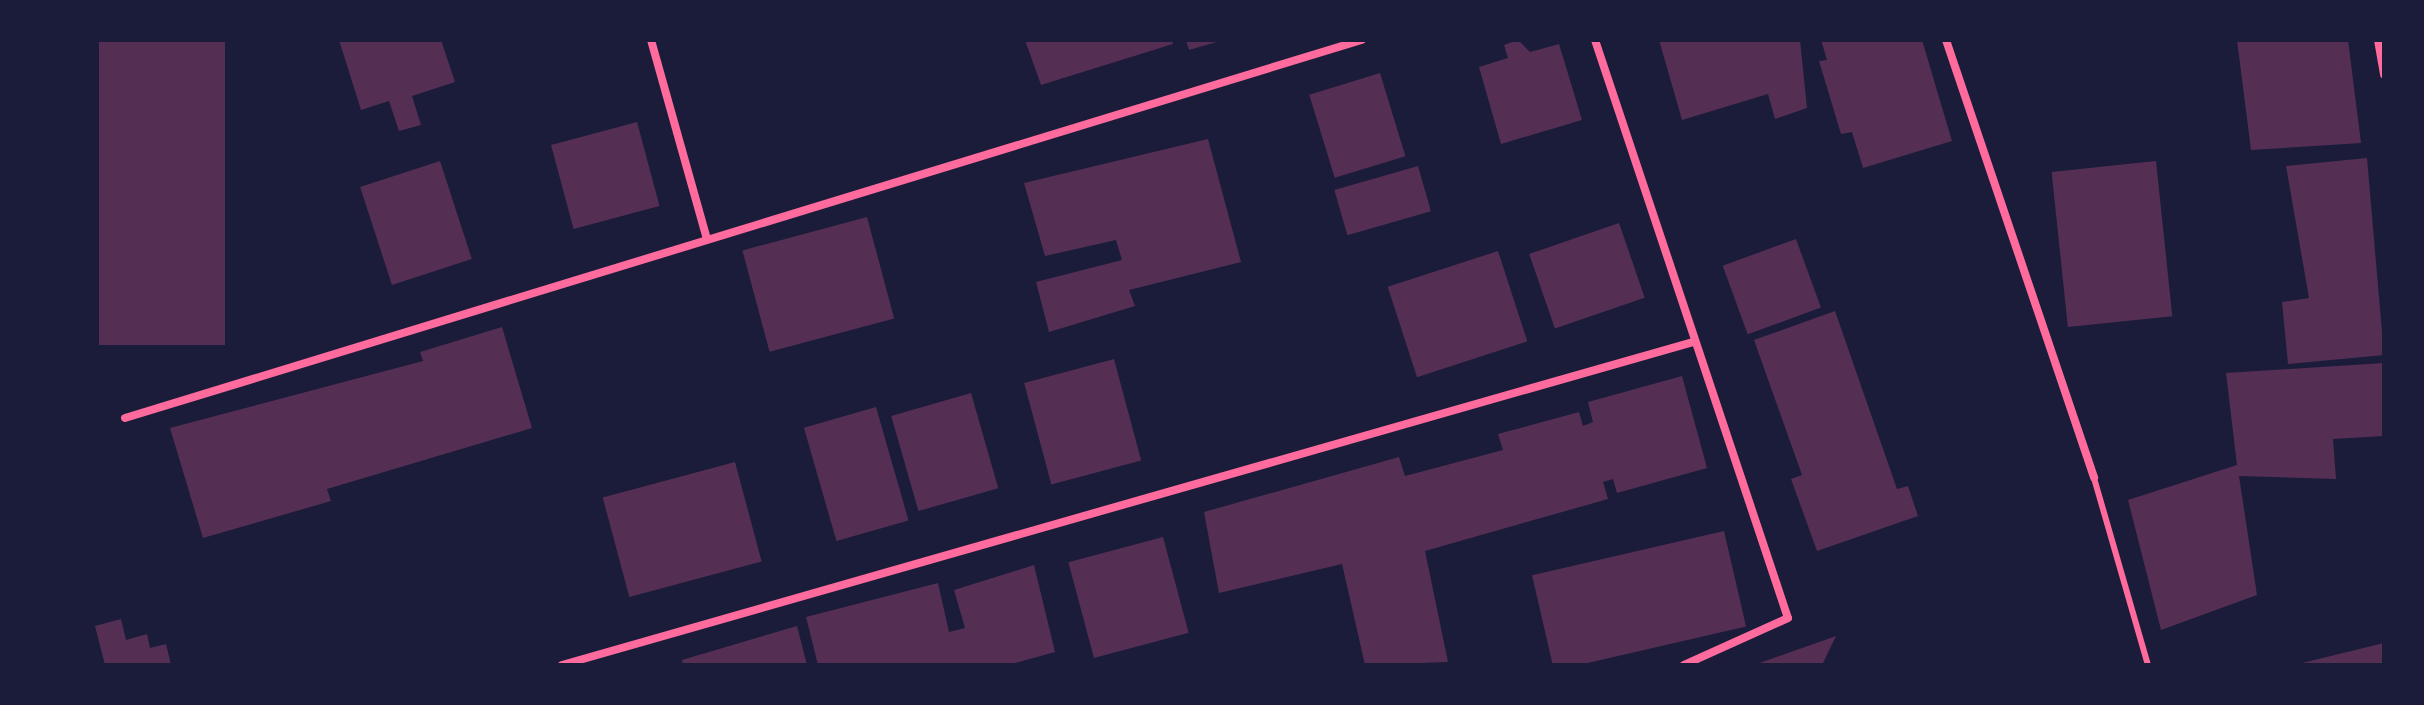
<!DOCTYPE html>
<html>
<head>
<meta charset="utf-8">
<style>
	body { margin:0 }
	#map { position:relative; width:2424px; height:705px; overflow:hidden; background:#1b1b3a; font-family:"Alegreya Sans",sans-serif }
	div>[style] { position:absolute }
	.building>* { inset:0; background:#542f53; transform-origin:0 0 }
	.service>* { height:6px; margin:-3px; padding:0 3px; transform-origin:3px; border-radius:3px; background:#ff6b9d }
	.minor>* { height:8px; margin:-4px; padding:0 4px; transform-origin:4px; border-radius:4px; background:#ff6b9d }
	span { translate:-50% -50%; white-space:nowrap; text-align:center; line-height:1.15; -webkit-text-stroke:8px #1b1b3a; paint-order:stroke }
	.frame { position:absolute; inset:0; border:42px solid #1b1b3a; pointer-events:none }
</style>
</head>
<body>
<div id="map">
	<div class="building">
		<div style="left:99px;top:40px;width:126px;height:305px"></div>
		<div style="clip-path:polygon(339px 40px,441px 40px,455px 82px,412px 96px,421px 125px,399px 131px,389px 101px,361px 110px)"></div>
		<div style="clip-path:polygon(1025px 40px,1172px 40px,1173px 44px,1041px 85px)"></div>
		<div style="clip-path:polygon(1186px 40px,1220px 40px,1220px 41px,1189px 50px)"></div>
		<div style="clip-path:polygon(1518px 40px,1530px 52px,1559px 44px,1582px 120px,1501px 144px,1479px 67px,1508px 58px,1504px 45px)"></div>
		<div style="clip-path:polygon(1659px 40px,1800px 40px,1807px 108px,1775px 119px,1768px 94px,1682px 120px)"></div>
		<div style="clip-path:polygon(1821px 40px,1922px 40px,1952px 141px,1863px 168px,1852px 132px,1841px 134px,1819px 61px,1827px 60px)"></div>
		<div style="clip-path:polygon(2237px 40px,2348px 40px,2361px 143px,2251px 150px)"></div>
		<div style="left:1380px;top:73px;width:87px;height:74px;rotate:73deg"></div>
		<div style="left:637px;top:122px;width:87px;height:89px;rotate:75deg"></div>
		<div style="clip-path:polygon(1208px 139px,1241px 262px,1129px 290px,1135px 306px,1049px 332px,1036px 282px,1122px 260px,1116px 240px,1045px 256px,1024px 183px)"></div>
		<div style="clip-path:polygon(2367px 158px,2384px 355px,2288px 364px,2282px 302px,2309px 298px,2286px 166px)"></div>
		<div style="left:440px;top:161px;width:103px;height:84px;rotate:72deg"></div>
		<div style="left:2156px;top:161px;width:156px;height:105px;rotate:84deg"></div>
		<div style="left:1418px;top:166px;width:47px;height:87px;rotate:74deg"></div>
		<div style="left:867px;top:217px;width:105px;height:129px;rotate:75deg"></div>
		<div style="left:1619px;top:223px;width:79px;height:95px;rotate:71deg"></div>
		<div style="left:1796px;top:239px;width:73px;height:78px;rotate:70deg"></div>
		<div style="left:1498px;top:251px;width:95px;height:116px;rotate:72deg"></div>
		<div style="clip-path:polygon(1835px 311px,1897px 489px,1908px 486px,1918px 516px,1817px 551px,1791px 479px,1802px 475px,1754px 340px)"></div>
		<div style="clip-path:polygon(502px 327px,532px 428px,327px 489px,331px 501px,203px 538px,170px 428px,423px 361px,420px 352px)"></div>
		<div style="left:1114px;top:359px;width:105px;height:93px;rotate:75deg"></div>
		<div style="clip-path:polygon(2384px 363px,2384px 436px,2333px 439px,2336px 479px,2239px 476px,2257px 595px,2161px 630px,2128px 500px,2237px 465px,2226px 373px)"></div>
		<div style="clip-path:polygon(1682px 376px,1707px 468px,1617px 493px,1613px 479px,1603px 482px,1608px 499px,1425px 551px,1448px 662px,1365px 665px,1342px 564px,1219px 593px,1204px 512px,1399px 457px,1405px 476px,1503px 450px,1498px 434px,1579px 412px,1583px 426px,1593px 422px,1588px 402px)"></div>
		<div style="left:971px;top:393px;width:99px;height:83px;rotate:74deg"></div>
		<div style="left:876px;top:407px;width:118px;height:75px;rotate:74deg"></div>
		<div style="left:735px;top:462px;width:103px;height:137px;rotate:75deg"></div>
		<div style="left:1724px;top:531px;width:98px;height:197px;rotate:77deg"></div>
		<div style="left:1163px;top:537px;width:99px;height:98px;rotate:75deg"></div>
		<div style="clip-path:polygon(1034px 565px,1055px 652px,1008px 665px,818px 665px,806px 617px,938px 583px,949px 632px,965px 628px,954px 590px)"></div>
		<div style="clip-path:polygon(121px 619px,126px 640px,147px 634px,150px 648px,166px 644px,171px 665px,105px 665px,95px 626px)"></div>
		<div style="clip-path:polygon(797px 626px,807px 665px,683px 665px,682px 660px)"></div>
		<div style="clip-path:polygon(1836px 636px,1822px 665px,1754px 665px)"></div>
		<div style="clip-path:polygon(2384px 643px,2384px 665px,2298px 665px,2298px 664px)"></div>
	</div>
	<div class="service">
		<div style="left:2094px;top:478px;width:195px;rotate:73.9deg"></div>
	</div>
	<div class="minor">
		<div style="left:651px;top:40px;width:204px;rotate:74.3deg"></div>
		<div style="left:1595px;top:40px;width:609px;rotate:71.54deg"></div>
		<div style="left:1788px;top:618px;width:114px;rotate:155.7deg"></div>
		<div style="left:1946px;top:40px;width:462px;rotate:71.3deg"></div>
		<div style="left:2378px;top:40px;width:35px;rotate:80deg"></div>
		<div style="left:125px;top:418px;width:1293px;rotate:-17deg"></div>
		<div style="left:562px;top:665px;width:1176px;rotate:-15.94deg"></div>
	</div>
	<div class="frame"></div>
</div>
</body>
</html>
